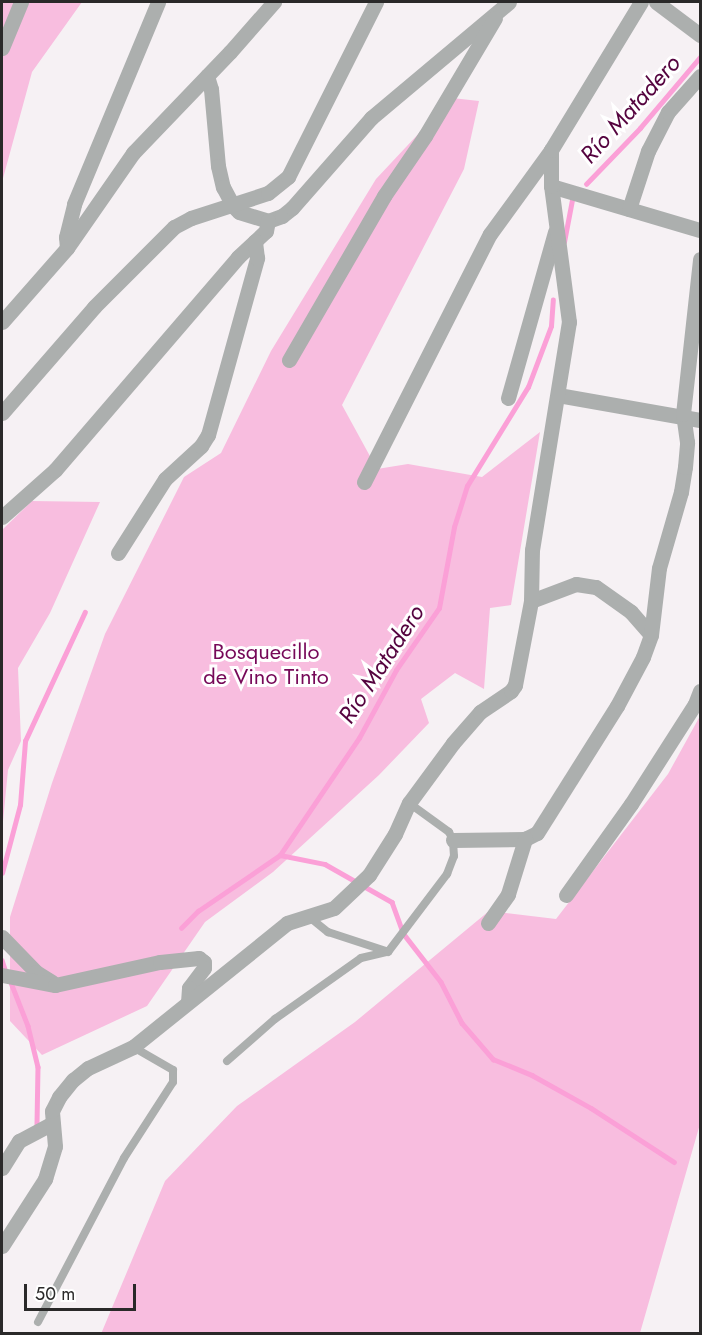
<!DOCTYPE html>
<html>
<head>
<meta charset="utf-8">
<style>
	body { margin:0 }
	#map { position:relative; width:702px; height:1335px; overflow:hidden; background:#f6f1f4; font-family:Jost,sans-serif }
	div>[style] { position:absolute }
	.green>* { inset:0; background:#f8bddf }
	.stream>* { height:4.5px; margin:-2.25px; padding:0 2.25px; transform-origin:2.25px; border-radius:2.25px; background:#fba0d7 }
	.service>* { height:8px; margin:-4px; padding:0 4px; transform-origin:4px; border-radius:4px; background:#acafae }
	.minor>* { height:15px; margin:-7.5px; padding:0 7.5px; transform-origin:7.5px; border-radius:7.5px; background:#acafae }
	span { translate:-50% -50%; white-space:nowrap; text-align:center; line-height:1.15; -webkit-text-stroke:6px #fff; paint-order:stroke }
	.park-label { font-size:22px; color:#760858 }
	.water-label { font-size:24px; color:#55033f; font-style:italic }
	.frame { position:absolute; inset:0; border:3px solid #2a2929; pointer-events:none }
	.scale { position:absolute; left:24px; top:1284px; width:112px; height:27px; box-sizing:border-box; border:3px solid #2a2929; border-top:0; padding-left:8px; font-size:18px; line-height:21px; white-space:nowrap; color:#2a2929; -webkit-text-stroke:4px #fff; paint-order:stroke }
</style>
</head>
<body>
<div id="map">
	<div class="green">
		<div style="clip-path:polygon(2px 2px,82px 2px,32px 72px,2px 182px)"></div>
		<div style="clip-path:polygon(452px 98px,479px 101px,464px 169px,342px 405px,377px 469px,408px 464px,482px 477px,540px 432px,511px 605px,490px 608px,484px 689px,455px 673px,421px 699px,429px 723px,379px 775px,273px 872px,205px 922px,147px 1006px,42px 1055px,10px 1021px,10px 917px,52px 783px,105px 634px,184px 477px,221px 453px,271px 351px,376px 179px)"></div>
		<div style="clip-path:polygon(32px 501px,100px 502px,50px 613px,18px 668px,21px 741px,8px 770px,2px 832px,2px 530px)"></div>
		<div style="clip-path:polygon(700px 716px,700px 1124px,640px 1333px,101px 1334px,165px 1181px,237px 1106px,355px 1022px,489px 911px,556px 919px,668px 774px)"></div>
	</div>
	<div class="stream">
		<div style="left:586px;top:184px;width:78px;rotate:-46deg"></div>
		<div style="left:640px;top:128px;width:93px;rotate:-49.8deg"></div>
		<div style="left:564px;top:242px;width:43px;rotate:-79.2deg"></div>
		<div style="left:280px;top:855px;width:46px;rotate:11.3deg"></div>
		<div style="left:325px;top:864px;width:77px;rotate:29.6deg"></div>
		<div style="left:392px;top:902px;width:33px;rotate:70deg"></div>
		<div style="left:403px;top:933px;width:62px;rotate:52.2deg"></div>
		<div style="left:441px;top:982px;width:46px;rotate:62.9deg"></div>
		<div style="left:462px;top:1023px;width:48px;rotate:49.3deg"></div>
		<div style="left:493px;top:1059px;width:42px;rotate:22.3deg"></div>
		<div style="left:532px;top:1075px;width:68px;rotate:29.2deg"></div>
		<div style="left:591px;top:1108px;width:99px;rotate:33deg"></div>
		<div style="left:2px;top:873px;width:70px;rotate:-75.2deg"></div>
		<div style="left:20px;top:805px;width:64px;rotate:-85.5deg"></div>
		<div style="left:25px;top:741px;width:142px;rotate:-65.1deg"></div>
		<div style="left:181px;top:928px;width:24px;rotate:-45deg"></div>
		<div style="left:198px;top:911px;width:99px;rotate:-34.3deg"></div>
		<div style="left:280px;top:855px;width:141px;rotate:-56deg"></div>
		<div style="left:359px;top:738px;width:77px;rotate:-61.4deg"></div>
		<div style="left:396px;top:670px;width:75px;rotate:-55.3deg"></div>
		<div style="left:439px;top:608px;width:82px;rotate:-79.5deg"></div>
		<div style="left:454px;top:527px;width:43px;rotate:-72.4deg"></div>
		<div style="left:467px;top:486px;width:116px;rotate:-58.4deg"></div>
		<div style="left:528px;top:387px;width:65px;rotate:-69.3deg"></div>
		<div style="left:551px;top:326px;width:26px;rotate:-86deg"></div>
		<div style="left:2px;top:960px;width:13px;rotate:72deg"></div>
		<div style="left:10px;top:980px;width:49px;rotate:68.6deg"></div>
		<div style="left:28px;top:1026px;width:42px;rotate:76.3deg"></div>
		<div style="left:38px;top:1067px;width:60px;rotate:91deg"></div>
	</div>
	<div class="service">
		<div style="left:308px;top:916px;width:26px;rotate:39deg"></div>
		<div style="left:328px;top:932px;width:61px;rotate:18.1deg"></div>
		<div style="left:227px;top:1061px;width:64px;rotate:-41.2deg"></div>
		<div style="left:275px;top:1019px;width:105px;rotate:-35.3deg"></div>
		<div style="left:361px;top:958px;width:28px;rotate:-13deg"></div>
		<div style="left:388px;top:952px;width:98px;rotate:-52.9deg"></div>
		<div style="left:447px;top:874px;width:19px;rotate:-69deg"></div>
		<div style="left:454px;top:856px;width:16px;rotate:-94deg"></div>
		<div style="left:453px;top:840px;width:9px;rotate:-117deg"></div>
		<div style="left:449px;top:832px;width:49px;rotate:-144.1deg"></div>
		<div style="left:38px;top:1322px;width:185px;rotate:-62.3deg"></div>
		<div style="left:124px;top:1158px;width:90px;rotate:-57.2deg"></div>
		<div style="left:173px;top:1082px;width:12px;rotate:-90deg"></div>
		<div style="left:173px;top:1070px;width:46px;rotate:-150.1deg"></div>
	</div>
	<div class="minor">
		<div style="left:656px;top:2px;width:55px;rotate:36.9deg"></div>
		<div style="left:2px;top:48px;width:50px;rotate:-67.6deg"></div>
		<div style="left:207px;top:76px;width:14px;rotate:73deg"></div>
		<div style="left:211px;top:89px;width:77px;rotate:84.8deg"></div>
		<div style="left:218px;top:166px;width:22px;rotate:77deg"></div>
		<div style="left:223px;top:187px;width:21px;rotate:62deg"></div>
		<div style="left:233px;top:206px;width:8px;rotate:45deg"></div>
		<div style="left:239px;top:212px;width:30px;rotate:17deg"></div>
		<div style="left:268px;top:221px;width:15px;rotate:-20deg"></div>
		<div style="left:282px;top:216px;width:13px;rotate:-39deg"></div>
		<div style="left:292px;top:208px;width:120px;rotate:-48.7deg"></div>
		<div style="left:371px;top:118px;width:180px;rotate:-40deg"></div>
		<div style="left:551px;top:186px;width:155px;rotate:16.5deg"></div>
		<div style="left:629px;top:209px;width:61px;rotate:-71.9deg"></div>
		<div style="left:648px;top:151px;width:44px;rotate:-62.9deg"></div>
		<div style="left:668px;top:112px;width:48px;rotate:-48.4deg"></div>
		<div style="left:67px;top:248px;width:11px;rotate:-95deg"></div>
		<div style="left:66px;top:237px;width:34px;rotate:-76deg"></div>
		<div style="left:74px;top:204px;width:219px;rotate:-67.4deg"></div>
		<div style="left:2px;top:322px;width:98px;rotate:-48.7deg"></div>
		<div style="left:67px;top:248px;width:116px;rotate:-55.2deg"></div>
		<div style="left:133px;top:153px;width:140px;rotate:-46.2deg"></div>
		<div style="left:230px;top:52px;width:67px;rotate:-48.7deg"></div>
		<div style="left:289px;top:360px;width:190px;rotate:-59.9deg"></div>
		<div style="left:384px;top:196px;width:73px;rotate:-55.7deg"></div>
		<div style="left:425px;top:136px;width:137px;rotate:-59.3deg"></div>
		<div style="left:558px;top:395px;width:144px;rotate:10deg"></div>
		<div style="left:508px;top:398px;width:173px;rotate:-74.2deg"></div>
		<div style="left:2px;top:413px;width:140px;rotate:-49deg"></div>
		<div style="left:94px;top:307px;width:113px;rotate:-45deg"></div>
		<div style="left:174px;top:227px;width:19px;rotate:-28deg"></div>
		<div style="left:191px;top:218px;width:81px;rotate:-18deg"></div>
		<div style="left:268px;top:193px;width:26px;rotate:-39deg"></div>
		<div style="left:288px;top:177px;width:196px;rotate:-63.3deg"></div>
		<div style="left:364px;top:482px;width:278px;rotate:-63.1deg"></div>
		<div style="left:490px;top:234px;width:104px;rotate:-54deg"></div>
		<div style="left:2px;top:517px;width:71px;rotate:-41.6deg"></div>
		<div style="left:55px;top:470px;width:281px;rotate:-49.3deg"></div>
		<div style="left:238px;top:257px;width:38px;rotate:-43deg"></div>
		<div style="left:266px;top:231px;width:10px;rotate:-79deg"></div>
		<div style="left:118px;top:553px;width:88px;rotate:-57.6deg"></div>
		<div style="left:165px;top:479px;width:49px;rotate:-42.5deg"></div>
		<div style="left:201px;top:446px;width:13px;rotate:-58deg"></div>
		<div style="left:208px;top:435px;width:184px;rotate:-74.5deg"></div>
		<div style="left:257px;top:258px;width:17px;rotate:-97deg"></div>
		<div style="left:531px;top:601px;width:48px;rotate:-20.7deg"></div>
		<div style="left:576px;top:584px;width:20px;rotate:9deg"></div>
		<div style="left:596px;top:587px;width:43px;rotate:35.5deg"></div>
		<div style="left:631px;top:612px;width:30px;rotate:49deg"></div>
		<div style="left:453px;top:840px;width:72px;rotate:-0.8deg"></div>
		<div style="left:525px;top:839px;width:13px;rotate:-27deg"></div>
		<div style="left:537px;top:833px;width:150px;rotate:-57.8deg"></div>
		<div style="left:617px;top:706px;width:55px;rotate:-62deg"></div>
		<div style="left:643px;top:657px;width:23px;rotate:-70deg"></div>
		<div style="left:651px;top:635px;width:67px;rotate:-83.2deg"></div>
		<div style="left:659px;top:568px;width:79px;rotate:-73.9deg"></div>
		<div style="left:681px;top:492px;width:25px;rotate:-81deg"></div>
		<div style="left:685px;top:467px;width:25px;rotate:-85deg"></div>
		<div style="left:687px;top:442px;width:28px;rotate:-98deg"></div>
		<div style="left:683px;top:414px;width:156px;rotate:-83.7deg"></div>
		<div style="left:566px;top:895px;width:112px;rotate:-54.5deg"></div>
		<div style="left:631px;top:804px;width:119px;rotate:-57.4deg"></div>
		<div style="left:695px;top:704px;width:14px;rotate:-69deg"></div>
		<div style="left:488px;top:923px;width:35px;rotate:-55deg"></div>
		<div style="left:508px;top:894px;width:58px;rotate:-72.8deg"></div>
		<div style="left:2px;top:937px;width:49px;rotate:45.8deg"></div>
		<div style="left:36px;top:972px;width:19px;rotate:32deg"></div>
		<div style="left:2px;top:975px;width:54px;rotate:10.7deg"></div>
		<div style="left:55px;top:985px;width:107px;rotate:-12.4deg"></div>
		<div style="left:160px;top:962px;width:39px;rotate:-6deg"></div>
		<div style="left:199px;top:958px;width:6px;rotate:39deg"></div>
		<div style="left:204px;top:962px;width:6px;rotate:90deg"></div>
		<div style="left:204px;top:968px;width:25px;rotate:127deg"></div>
		<div style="left:189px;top:988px;width:13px;rotate:94deg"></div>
		<div style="left:2px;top:1168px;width:32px;rotate:-58deg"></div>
		<div style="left:19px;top:1141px;width:38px;rotate:-28deg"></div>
		<div style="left:2px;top:1246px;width:80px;rotate:-57.3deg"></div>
		<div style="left:45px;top:1179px;width:34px;rotate:-73deg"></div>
		<div style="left:55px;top:1146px;width:35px;rotate:-95deg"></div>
		<div style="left:52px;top:1111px;width:16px;rotate:-63deg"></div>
		<div style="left:59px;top:1097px;width:22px;rotate:-51deg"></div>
		<div style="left:73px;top:1080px;width:19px;rotate:-39deg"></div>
		<div style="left:88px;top:1068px;width:50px;rotate:-25deg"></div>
		<div style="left:133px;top:1047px;width:198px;rotate:-38.8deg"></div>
		<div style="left:287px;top:923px;width:49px;rotate:-17.7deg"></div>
		<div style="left:334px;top:908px;width:48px;rotate:-43.3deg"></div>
		<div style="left:369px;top:875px;width:49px;rotate:-57.6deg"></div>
		<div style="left:395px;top:834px;width:34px;rotate:-66deg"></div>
		<div style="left:409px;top:803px;width:74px;rotate:-53.7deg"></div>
		<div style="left:453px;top:743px;width:41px;rotate:-48.9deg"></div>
		<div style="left:480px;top:712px;width:37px;rotate:-34deg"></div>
		<div style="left:511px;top:691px;width:7px;rotate:-56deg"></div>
		<div style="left:515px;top:685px;width:86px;rotate:-79.2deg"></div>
		<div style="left:531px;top:601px;width:51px;rotate:-88.9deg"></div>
		<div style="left:532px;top:550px;width:231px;rotate:-80.8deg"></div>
		<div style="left:569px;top:322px;width:137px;rotate:-97.5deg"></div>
		<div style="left:551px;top:186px;width:36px;rotate:-90deg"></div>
		<div style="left:551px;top:150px;width:173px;rotate:-58.7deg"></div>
	</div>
	<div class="park-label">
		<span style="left:266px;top:664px">Bosquecillo<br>de Vino Tinto</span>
	</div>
	<div class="water-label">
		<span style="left:630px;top:109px;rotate:-48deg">Río Matadero</span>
		<span style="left:381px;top:664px;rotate:-57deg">Río Matadero</span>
	</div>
	<div class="frame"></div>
	<div class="scale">50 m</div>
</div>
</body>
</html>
